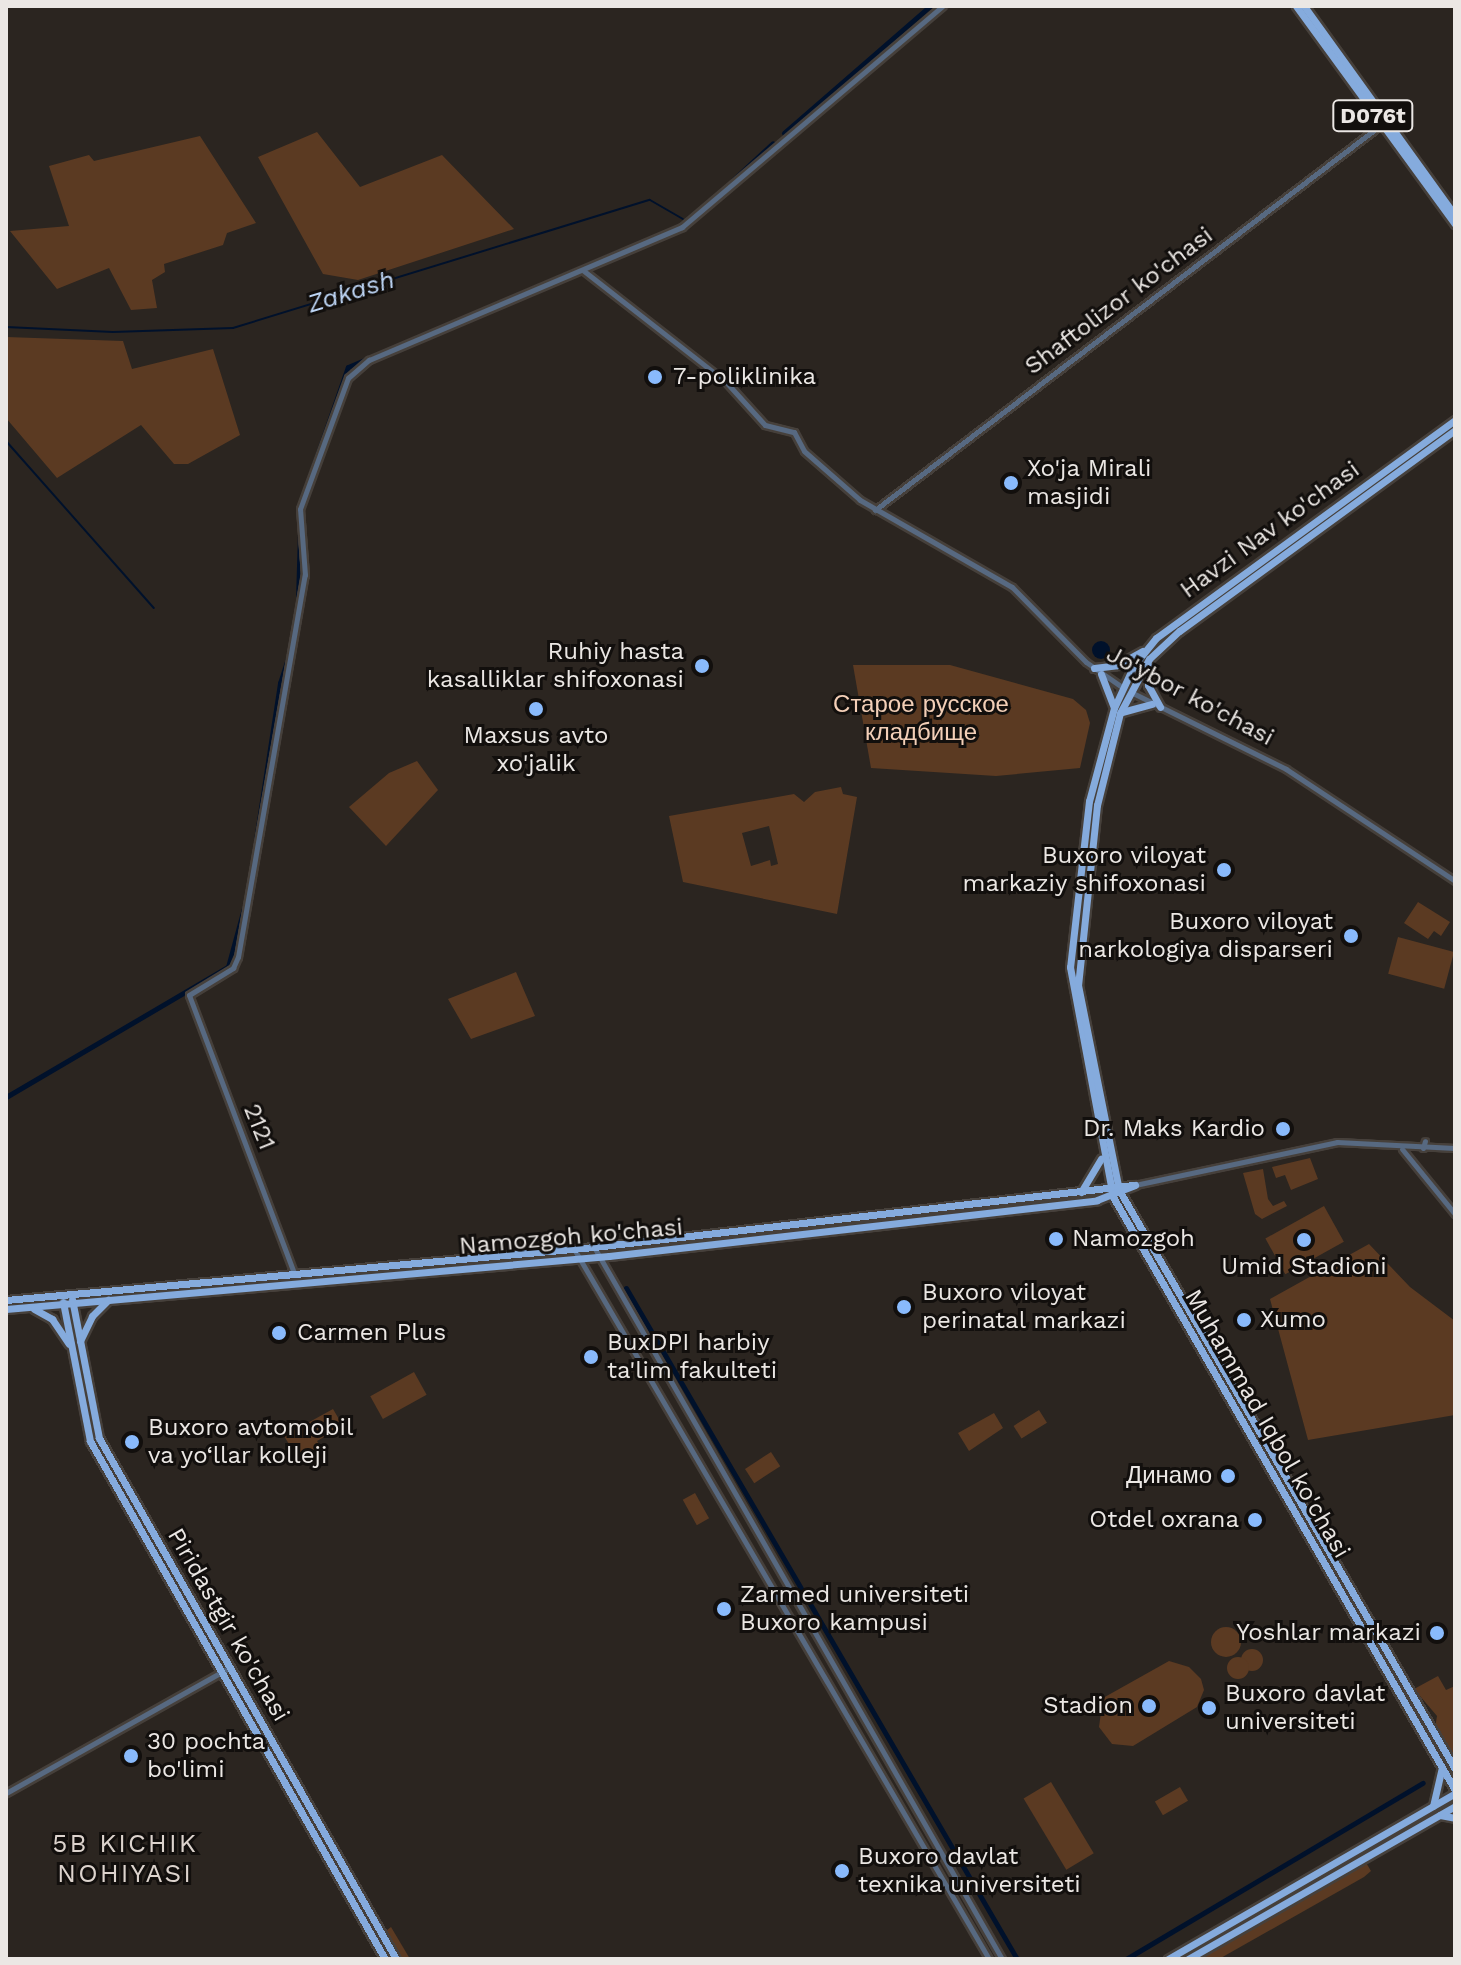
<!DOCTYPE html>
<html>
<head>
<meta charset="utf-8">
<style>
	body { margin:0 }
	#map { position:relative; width:1461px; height:1965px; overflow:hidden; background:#2b2520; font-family:"Work Sans",sans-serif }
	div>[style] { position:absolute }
	.green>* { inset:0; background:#5b3a22; transform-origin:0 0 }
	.round { border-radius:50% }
	.water>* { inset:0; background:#00112b }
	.stream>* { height:2px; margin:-1px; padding:0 1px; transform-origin:1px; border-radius:1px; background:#00112b }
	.canal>* { height:5px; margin:-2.5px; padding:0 2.5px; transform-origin:2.5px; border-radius:2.5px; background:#00112b }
	.roads { filter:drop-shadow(2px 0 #46403b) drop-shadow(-2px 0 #46403b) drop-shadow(0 2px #46403b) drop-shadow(0 -2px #46403b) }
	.minor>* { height:5px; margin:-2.5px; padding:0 2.5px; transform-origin:2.5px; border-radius:2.5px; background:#576981 }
	.major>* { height:7px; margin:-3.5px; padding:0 3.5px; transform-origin:3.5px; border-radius:3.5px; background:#85abdd }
	.dots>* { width:22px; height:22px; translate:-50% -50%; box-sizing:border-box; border:4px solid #120f0d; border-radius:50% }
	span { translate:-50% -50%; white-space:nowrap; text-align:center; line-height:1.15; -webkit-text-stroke:6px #120f0d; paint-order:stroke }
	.shield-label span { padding:2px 6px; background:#120f0d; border:2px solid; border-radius:6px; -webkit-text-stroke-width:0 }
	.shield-label { font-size:22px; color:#ebe7e4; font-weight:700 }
	.street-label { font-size:24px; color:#ebe7e4 }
	.poi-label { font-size:24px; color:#ebe7e4 }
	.left { translate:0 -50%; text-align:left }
	.right { translate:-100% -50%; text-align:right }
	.park-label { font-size:24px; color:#f3cfb7 }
	.water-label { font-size:26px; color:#bdd5f5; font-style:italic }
	.neighbourhood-label { font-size:26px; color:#dcd3cd; letter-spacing:2px }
	.frame { position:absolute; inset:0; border:8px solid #ebe7e4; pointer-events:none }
</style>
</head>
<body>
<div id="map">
	<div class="green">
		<div style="clip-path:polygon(317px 132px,360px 187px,442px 155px,514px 229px,358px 280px,323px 274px,258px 157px)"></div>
		<div style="clip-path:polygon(200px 136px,256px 223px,227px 233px,223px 245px,164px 264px,165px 272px,152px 280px,157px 308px,131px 310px,109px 268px,57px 289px,10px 231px,69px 226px,49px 166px,89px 155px,94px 161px)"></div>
		<div style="clip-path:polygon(6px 337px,123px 341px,132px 369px,213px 349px,240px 435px,188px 464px,174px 464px,141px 425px,57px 478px,6px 418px)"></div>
		<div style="clip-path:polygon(853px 665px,950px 665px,1073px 699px,1086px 710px,1090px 723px,1080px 768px,996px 776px,871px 768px)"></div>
		<div style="clip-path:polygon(417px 761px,438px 790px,386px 846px,349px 807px,389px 773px)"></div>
		<div style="clip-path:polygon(evenodd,841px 787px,843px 794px,857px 797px,837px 914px,683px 882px,669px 816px,794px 794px,804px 802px,815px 792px,841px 787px,769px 826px,778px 864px,771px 866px,770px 860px,751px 866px,742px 833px,769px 826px)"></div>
		<div style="clip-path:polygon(1418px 902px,1450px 922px,1441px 936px,1434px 931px,1428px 939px,1404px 923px)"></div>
		<div style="left:1398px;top:937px;width:58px;height:38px;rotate:15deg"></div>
		<div style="clip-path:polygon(516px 972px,535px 1016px,471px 1039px,448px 999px)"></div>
		<div style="clip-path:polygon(1310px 1158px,1318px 1179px,1291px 1190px,1285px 1175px,1276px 1178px,1272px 1167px)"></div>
		<div style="clip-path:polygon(1263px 1169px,1268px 1199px,1273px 1206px,1284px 1201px,1287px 1206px,1262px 1219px,1255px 1214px,1243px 1173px)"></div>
		<div style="left:1324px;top:1206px;width:41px;height:67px;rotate:61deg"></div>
		<div style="clip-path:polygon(1369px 1244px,1410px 1287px,1455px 1321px,1455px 1415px,1308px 1440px,1270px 1299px)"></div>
		<div style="left:414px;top:1372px;width:26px;height:50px;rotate:61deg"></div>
		<div style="clip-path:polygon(333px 1409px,343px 1426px,317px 1441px,322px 1449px,300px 1462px,284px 1436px)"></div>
		<div style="left:1039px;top:1410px;width:15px;height:30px;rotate:58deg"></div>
		<div style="clip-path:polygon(994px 1413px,1003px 1428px,969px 1451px,958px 1433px)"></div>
		<div style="left:771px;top:1452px;width:17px;height:31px;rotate:57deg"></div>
		<div style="left:695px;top:1493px;width:29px;height:14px;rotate:61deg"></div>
		<div class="round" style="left:1211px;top:1627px;width:30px;height:30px"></div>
		<div class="round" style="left:1241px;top:1649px;width:22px;height:22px"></div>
		<div class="round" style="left:1227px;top:1657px;width:22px;height:22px"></div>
		<div style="clip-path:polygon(1169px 1661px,1189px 1667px,1201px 1679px,1204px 1690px,1197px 1707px,1133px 1746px,1112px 1744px,1099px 1727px,1103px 1698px)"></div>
		<div style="clip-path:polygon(1438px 1676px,1446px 1690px,1455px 1686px,1455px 1759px,1435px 1728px,1437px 1716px,1414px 1689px)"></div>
		<div style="left:1051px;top:1782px;width:83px;height:32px;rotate:59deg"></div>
		<div style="left:1180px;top:1787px;width:16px;height:29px;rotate:60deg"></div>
		<div style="clip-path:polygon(1346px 1860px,1350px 1862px,1175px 1959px,1253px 1915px)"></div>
		<div style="clip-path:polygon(1365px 1861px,1371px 1871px,1364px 1877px,1219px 1959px,1195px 1959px)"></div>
		<div style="clip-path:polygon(391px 1927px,410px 1959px,402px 1959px,386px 1931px)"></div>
	</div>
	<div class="water">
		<div class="round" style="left:1092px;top:641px;width:18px;height:18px"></div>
	</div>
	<div class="stream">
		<div style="left:6px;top:327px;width:107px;rotate:2.7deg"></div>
		<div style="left:113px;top:332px;width:120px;rotate:-1.9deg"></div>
		<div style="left:233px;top:328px;width:436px;rotate:-17.1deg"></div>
		<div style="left:650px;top:200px;width:38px;rotate:30deg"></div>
		<div style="left:6px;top:441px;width:223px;rotate:48.5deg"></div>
	</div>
	<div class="canal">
		<div style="left:784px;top:133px;width:194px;rotate:-41deg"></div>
		<div style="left:733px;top:180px;width:54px;rotate:-42.8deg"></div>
		<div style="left:304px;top:493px;width:133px;rotate:-70.8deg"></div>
		<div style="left:348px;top:367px;width:296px;rotate:-23.1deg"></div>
		<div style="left:298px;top:600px;width:66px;rotate:-88.3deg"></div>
		<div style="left:256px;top:840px;width:159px;rotate:-81.3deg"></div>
		<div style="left:280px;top:683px;width:32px;rotate:-72deg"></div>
		<div style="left:6px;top:1097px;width:257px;rotate:-30.4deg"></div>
		<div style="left:228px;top:967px;width:61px;rotate:-74.8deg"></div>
		<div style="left:626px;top:1288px;width:777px;rotate:59.77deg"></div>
		<div style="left:1126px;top:1959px;width:345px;rotate:-30.7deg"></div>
	</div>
	<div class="roads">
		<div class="minor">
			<div style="left:584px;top:271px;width:180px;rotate:38deg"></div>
			<div style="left:726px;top:382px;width:58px;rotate:47.8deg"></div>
			<div style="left:765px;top:425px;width:30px;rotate:14deg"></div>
			<div style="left:794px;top:432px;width:21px;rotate:62deg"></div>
			<div style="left:804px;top:451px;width:74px;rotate:41.2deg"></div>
			<div style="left:860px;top:500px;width:175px;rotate:29.8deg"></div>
			<div style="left:1012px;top:587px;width:105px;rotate:45.4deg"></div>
			<div style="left:1086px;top:662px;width:44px;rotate:34.8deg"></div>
			<div style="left:875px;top:510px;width:637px;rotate:-37.28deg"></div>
			<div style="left:1131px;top:692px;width:173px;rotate:26.4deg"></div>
			<div style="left:1286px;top:769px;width:203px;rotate:33.5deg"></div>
			<div style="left:1423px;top:1148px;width:7px;rotate:-74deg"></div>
			<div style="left:1402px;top:1149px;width:84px;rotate:50.8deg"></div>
			<div style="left:1135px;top:1185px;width:207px;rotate:-12deg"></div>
			<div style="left:1337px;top:1142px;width:118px;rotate:2.9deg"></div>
			<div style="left:594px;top:1247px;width:821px;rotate:60.19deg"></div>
			<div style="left:574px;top:1249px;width:822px;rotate:59.69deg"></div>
			<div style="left:294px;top:1273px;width:297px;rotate:-110.7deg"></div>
			<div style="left:189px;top:995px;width:52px;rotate:-31.5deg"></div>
			<div style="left:233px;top:968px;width:12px;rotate:-66deg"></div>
			<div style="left:238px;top:957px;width:388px;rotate:-80.1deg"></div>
			<div style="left:305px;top:575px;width:66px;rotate:-94.3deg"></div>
			<div style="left:300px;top:509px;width:140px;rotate:-69.9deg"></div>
			<div style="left:348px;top:378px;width:28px;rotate:-41deg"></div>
			<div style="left:369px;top:360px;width:340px;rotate:-23deg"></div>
			<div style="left:682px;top:227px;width:342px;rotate:-40.3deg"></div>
			<div style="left:6px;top:1793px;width:256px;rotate:-29.3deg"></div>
		</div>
		<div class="major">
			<div style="left:1296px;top:6px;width:270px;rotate:53.9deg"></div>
			<div style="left:1304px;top:6px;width:258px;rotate:54.2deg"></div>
			<div style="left:1455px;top:420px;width:370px;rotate:143.9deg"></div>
			<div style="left:1156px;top:638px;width:35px;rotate:129deg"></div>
			<div style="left:1134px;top:665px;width:47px;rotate:114.9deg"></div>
			<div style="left:1114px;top:708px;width:96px;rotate:105deg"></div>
			<div style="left:1089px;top:801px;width:167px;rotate:96.5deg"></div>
			<div style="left:1070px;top:967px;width:234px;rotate:79.4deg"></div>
			<div style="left:1113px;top:1197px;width:685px;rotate:60.03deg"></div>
			<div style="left:1455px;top:430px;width:341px;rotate:143.9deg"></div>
			<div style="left:1179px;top:631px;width:41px;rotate:137deg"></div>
			<div style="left:1149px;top:659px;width:61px;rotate:118.2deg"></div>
			<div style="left:1120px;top:713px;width:95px;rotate:104deg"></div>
			<div style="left:1097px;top:805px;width:181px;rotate:96deg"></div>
			<div style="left:1078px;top:985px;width:209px;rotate:78.7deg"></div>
			<div style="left:1119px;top:1190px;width:669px;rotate:59.87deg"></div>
			<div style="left:1148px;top:665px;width:20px;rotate:90deg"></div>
			<div style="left:1148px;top:685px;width:25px;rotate:61deg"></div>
			<div style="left:1094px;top:668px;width:23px;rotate:-7deg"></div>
			<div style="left:1117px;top:665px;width:29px;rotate:-29deg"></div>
			<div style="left:1101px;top:674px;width:36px;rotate:69deg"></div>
			<div style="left:1122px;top:712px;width:31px;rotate:-15deg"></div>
			<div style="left:1081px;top:1192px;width:39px;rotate:-59deg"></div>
			<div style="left:72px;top:1299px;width:142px;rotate:79deg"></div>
			<div style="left:99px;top:1438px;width:600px;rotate:60.31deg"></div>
			<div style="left:6px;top:1300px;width:590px;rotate:-5.15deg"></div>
			<div style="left:594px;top:1247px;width:543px;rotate:-6.56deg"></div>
			<div style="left:63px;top:1302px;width:142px;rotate:79deg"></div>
			<div style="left:90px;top:1441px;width:596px;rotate:60.34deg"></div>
			<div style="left:6px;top:1309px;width:605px;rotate:-5.02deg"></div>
			<div style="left:609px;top:1256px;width:491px;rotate:-6.5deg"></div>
			<div style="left:1097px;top:1200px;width:41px;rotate:-21.5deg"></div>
			<div style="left:34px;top:1309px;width:21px;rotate:29deg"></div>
			<div style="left:52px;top:1319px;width:30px;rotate:56deg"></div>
			<div style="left:80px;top:1341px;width:28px;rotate:-64deg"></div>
			<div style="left:92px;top:1316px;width:23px;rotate:-45deg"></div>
			<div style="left:1433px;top:1806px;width:39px;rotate:-77deg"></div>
			<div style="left:1440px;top:1815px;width:15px;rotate:11deg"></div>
			<div style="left:1168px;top:1959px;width:332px;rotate:-30deg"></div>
			<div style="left:1188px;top:1959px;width:308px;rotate:-29.8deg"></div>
		</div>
	</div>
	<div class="dots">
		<div style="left:655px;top:377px;background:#89bafc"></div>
		<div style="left:1011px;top:483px;background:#89bafc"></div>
		<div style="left:702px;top:666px;background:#89bafc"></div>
		<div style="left:536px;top:709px;background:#89bafc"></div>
		<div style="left:1224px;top:870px;background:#89bafc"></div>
		<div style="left:1351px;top:936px;background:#89bafc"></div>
		<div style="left:1283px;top:1129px;background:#89bafc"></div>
		<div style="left:1056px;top:1239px;background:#89bafc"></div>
		<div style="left:1304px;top:1240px;background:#89bafc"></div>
		<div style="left:904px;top:1307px;background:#89bafc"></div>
		<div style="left:1244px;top:1320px;background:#89bafc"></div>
		<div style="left:279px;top:1333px;background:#89bafc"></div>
		<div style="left:591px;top:1357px;background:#89bafc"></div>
		<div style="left:132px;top:1442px;background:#89bafc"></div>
		<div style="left:1228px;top:1476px;background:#89bafc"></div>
		<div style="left:1255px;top:1520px;background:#89bafc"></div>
		<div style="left:724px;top:1609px;background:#89bafc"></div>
		<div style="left:1437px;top:1633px;background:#89bafc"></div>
		<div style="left:1149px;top:1706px;background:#89bafc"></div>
		<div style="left:1209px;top:1708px;background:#89bafc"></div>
		<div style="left:131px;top:1756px;background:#89bafc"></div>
		<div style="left:842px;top:1871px;background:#89bafc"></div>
	</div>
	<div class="shield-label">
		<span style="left:1373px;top:116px">D076t</span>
	</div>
	<div class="street-label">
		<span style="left:1119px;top:301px;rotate:-37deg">Shaftolizor ko'chasi</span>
		<span style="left:1270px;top:530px;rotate:-36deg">Havzi Nav ko'chasi</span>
		<span style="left:1190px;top:696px;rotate:28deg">Jo'ybor ko'chasi</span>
		<span style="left:259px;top:1127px;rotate:68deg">2121</span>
		<span style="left:571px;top:1237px;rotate:-5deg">Namozgoh ko'chasi</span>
		<span style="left:1267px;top:1424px;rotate:60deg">Muhammad Iqbol ko'chasi</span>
		<span style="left:228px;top:1625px;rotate:60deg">Piridastgir ko'chasi</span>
	</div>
	<div class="poi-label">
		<span class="left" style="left:673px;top:377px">7-poliklinika</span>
		<span class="left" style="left:1027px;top:483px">Xo'ja Mirali<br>masjidi</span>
		<span class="right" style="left:684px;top:666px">Ruhiy hasta<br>kasalliklar shifoxonasi</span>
		<span style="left:536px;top:750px">Maxsus avto<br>xo'jalik</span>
		<span class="right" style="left:1206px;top:870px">Buxoro viloyat<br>markaziy shifoxonasi</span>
		<span class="right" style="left:1333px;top:936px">Buxoro viloyat<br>narkologiya disparseri</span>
		<span class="right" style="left:1265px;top:1129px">Dr. Maks Kardio</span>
		<span class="left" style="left:1072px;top:1239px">Namozgoh</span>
		<span style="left:1304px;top:1267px">Umid Stadioni</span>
		<span class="left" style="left:922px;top:1307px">Buxoro viloyat<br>perinatal markazi</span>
		<span class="left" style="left:1260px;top:1320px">Xumo</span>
		<span class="left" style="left:297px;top:1333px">Carmen Plus</span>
		<span class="left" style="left:607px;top:1357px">BuxDPI harbiy<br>ta'lim fakulteti</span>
		<span class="left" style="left:148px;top:1442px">Buxoro avtomobil<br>va yo‘llar kolleji</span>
		<span class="right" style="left:1212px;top:1476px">Динамо</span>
		<span class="right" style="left:1239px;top:1520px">Otdel oxrana</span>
		<span class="left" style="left:740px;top:1609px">Zarmed universiteti<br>Buxoro kampusi</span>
		<span class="right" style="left:1421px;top:1633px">Yoshlar markazi</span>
		<span class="left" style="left:1225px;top:1708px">Buxoro davlat<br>universiteti</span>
		<span class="right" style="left:1133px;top:1706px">Stadion</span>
		<span class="left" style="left:147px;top:1756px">30 pochta<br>bo'limi</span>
		<span class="left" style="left:858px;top:1871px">Buxoro davlat<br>texnika universiteti</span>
	</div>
	<div class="park-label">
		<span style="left:921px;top:719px">Старое русское<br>кладбище</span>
	</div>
	<div class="water-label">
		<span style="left:351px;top:292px;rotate:-17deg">Zakash</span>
	</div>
	<div class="neighbourhood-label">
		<span style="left:125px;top:1859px">5B KICHIK<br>NOHIYASI</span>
	</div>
	<div class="frame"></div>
</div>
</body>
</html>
